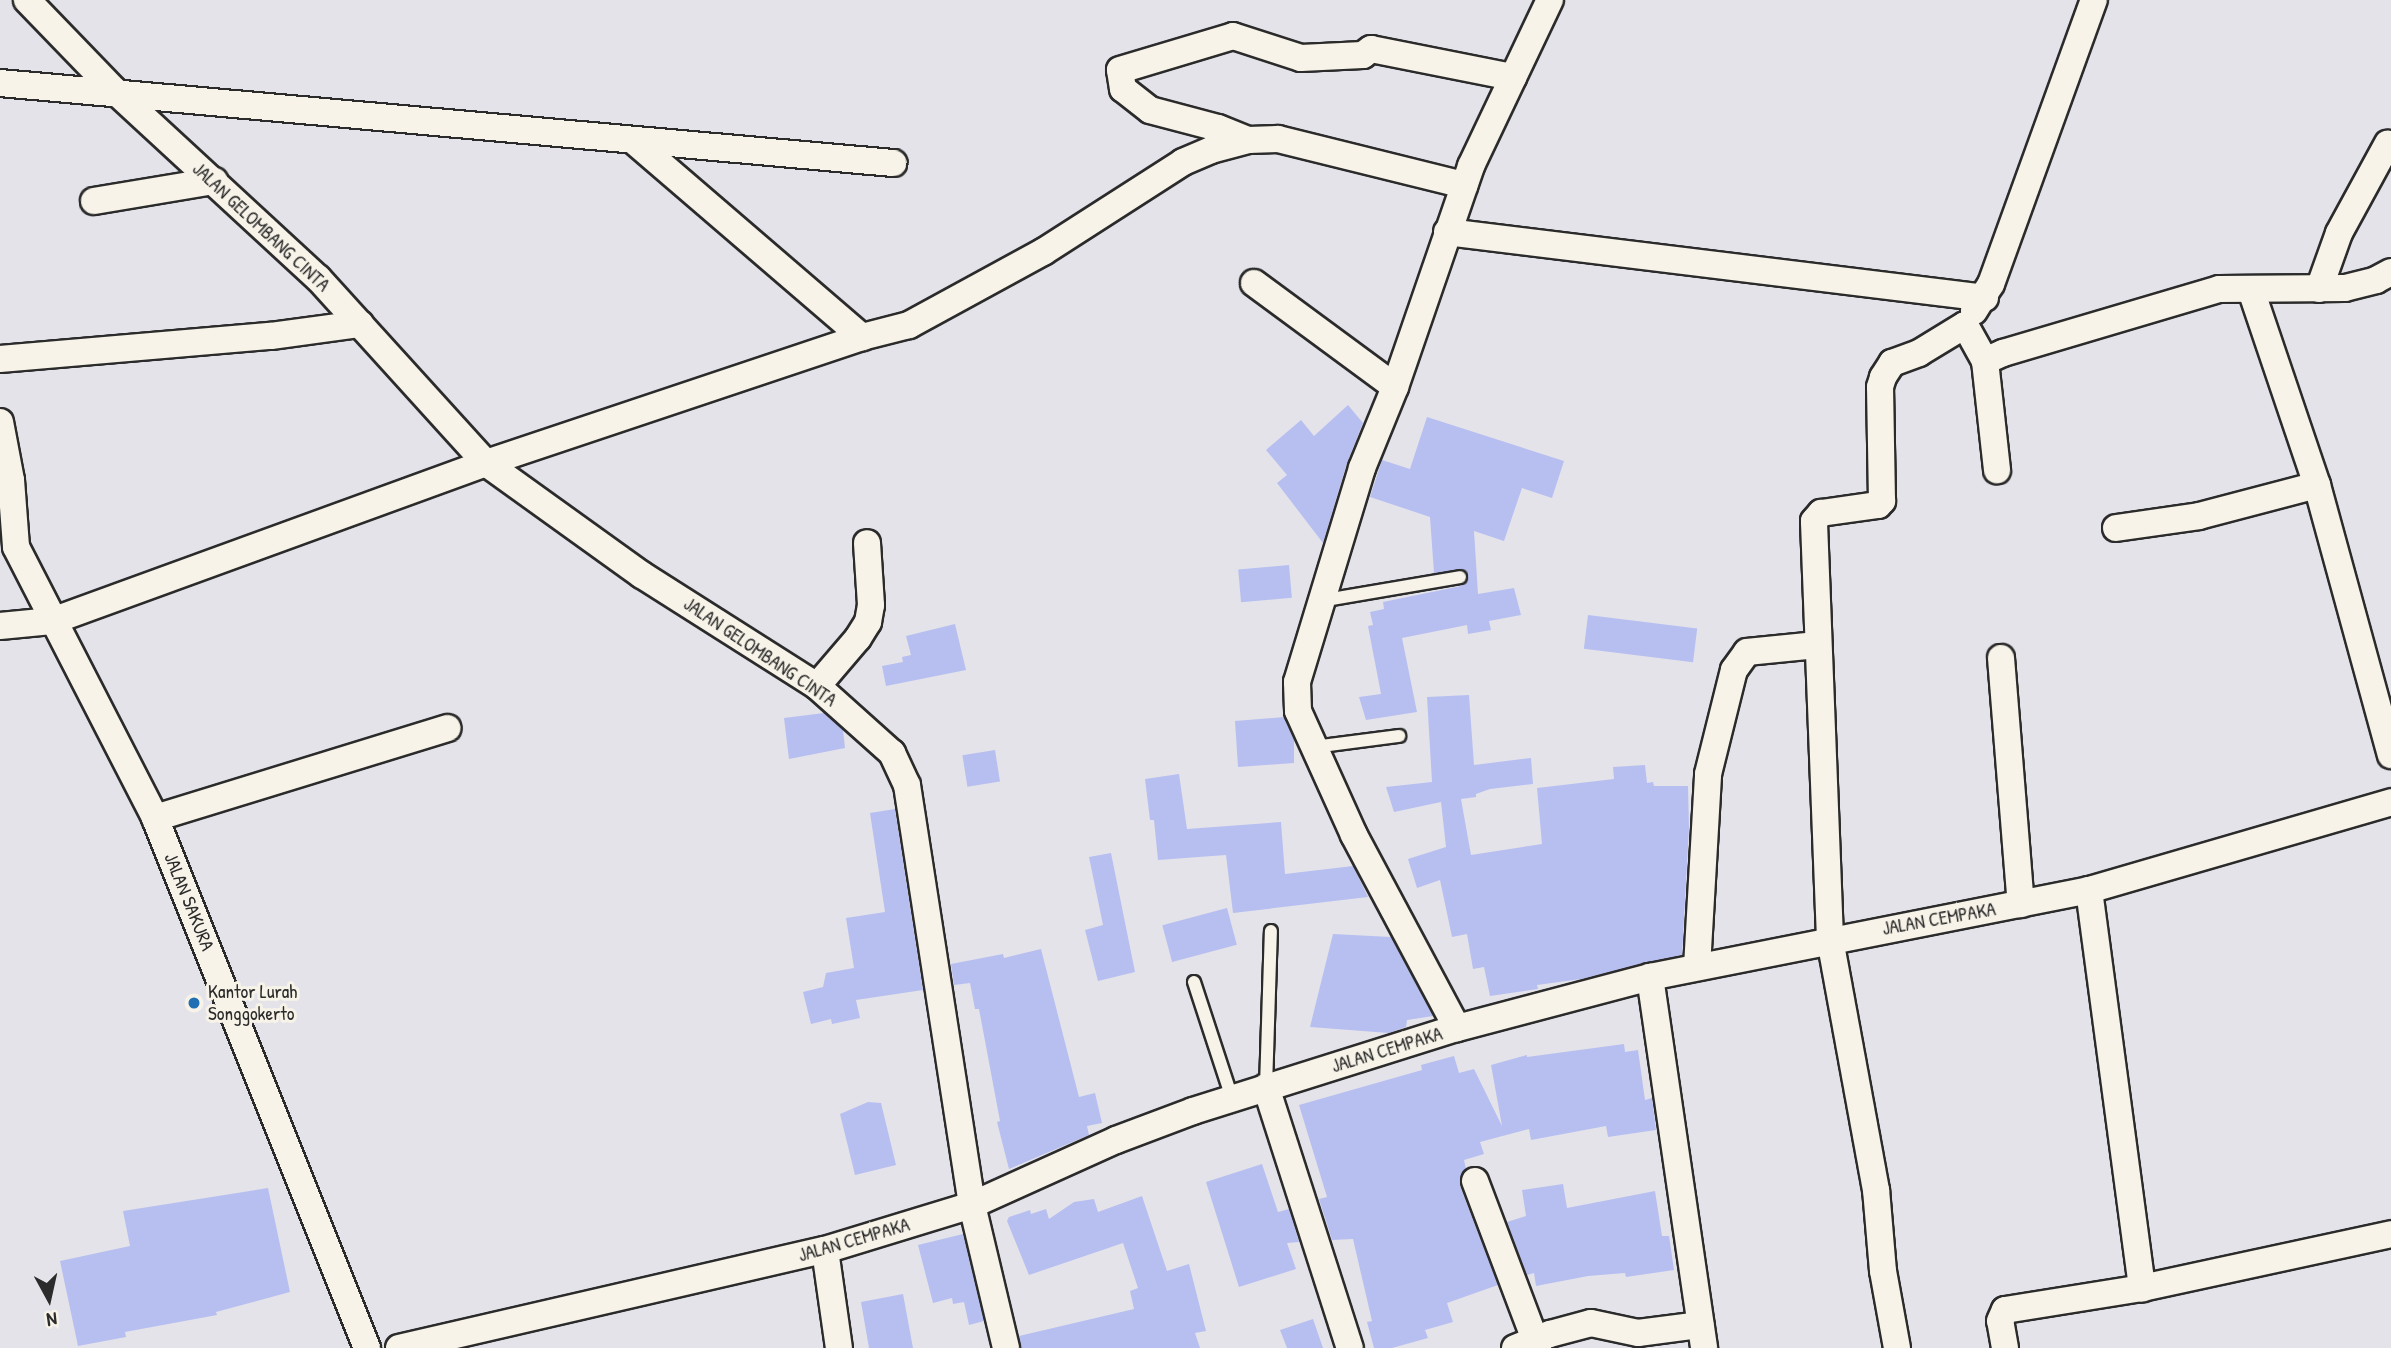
<!DOCTYPE html>
<html>
<head>
<meta charset="utf-8">
<style>
	body { margin:0 }
	#map { position:relative; width:2391px; height:1348px; overflow:hidden; background:#e4e3ea; font-family:"Patrick Hand",sans-serif }
	div>[style] { position:absolute }
	.building>* { inset:0; background:#b7bff0; transform-origin:0 0 }
	.roads { filter:drop-shadow(2px 0 #2b2b2b) drop-shadow(-2px 0 #2b2b2b) drop-shadow(0 2px #2b2b2b) drop-shadow(0 -2px #2b2b2b) }
	.lane>* { height:12px; margin:-6px; padding:0 6px; transform-origin:6px; border-radius:6px; background:#f7f3e8 }
	.street>* { height:26px; margin:-13px; padding:0 13px; transform-origin:13px; border-radius:13px; background:#f7f3e8 }
	.dots>* { width:19px; height:19px; translate:-50% -50%; box-sizing:border-box; border:4px solid #f7f3e8; border-radius:50% }
	span { translate:-50% -50%; white-space:nowrap; text-align:center; line-height:1.15; -webkit-text-stroke:6px #f7f3e8; paint-order:stroke }
	.street-label { font-size:19px; color:#2b2b2b }
	.poi-label { font-size:19px; color:#2b2b2b }
	.left { translate:0 -50%; text-align:left }
	.north { position:absolute; left:14px; top:1264px; width:70px; height:70px; -webkit-text-stroke:5px #f7f3e8; paint-order:stroke; rotate:172deg; font-size:19px; font-weight:700; line-height:28px; text-align:center; color:#2b2b2b }
	.north::after { content:''; display:block; margin:auto; width:24px; height:32px; background:#2b2b2b; clip-path:polygon(50% 0,100% 100%,50% 72%,0 100%) }
</style>
</head>
<body>
<div id="map">
	<div class="building">
		<div style="clip-path:polygon(1348px 405px,1363px 423px,1347px 463px,1323px 543px,1277px 483px,1287px 475px,1266px 450px,1301px 420px,1314px 436px)"></div>
		<div style="clip-path:polygon(1427px 417px,1564px 461px,1552px 498px,1522px 488px,1504px 541px,1474px 531px,1478px 594px,1514px 588px,1521px 615px,1489px 621px,1491px 630px,1468px 634px,1467px 625px,1402px 638px,1417px 712px,1366px 720px,1359px 697px,1381px 694px,1368px 626px,1373px 625px,1370px 612px,1384px 609px,1383px 602px,1461px 586px,1468px 579px,1467px 572px,1462px 569px,1434px 573px,1430px 517px,1370px 497px,1382px 460px,1410px 469px)"></div>
		<div style="left:1289px;top:565px;width:33px;height:51px;rotate:85deg"></div>
		<div style="left:1588px;top:615px;width:110px;height:34px;rotate:7deg"></div>
		<div style="clip-path:polygon(955px 624px,966px 670px,886px 686px,882px 666px,903px 662px,902px 657px,911px 655px,906px 636px)"></div>
		<div style="clip-path:polygon(1469px 695px,1474px 765px,1531px 758px,1533px 784px,1490px 789px,1476px 794px,1476px 797px,1461px 799px,1471px 855px,1542px 844px,1537px 788px,1614px 779px,1613px 767px,1645px 765px,1647px 783px,1653px 782px,1654px 786px,1688px 786px,1689px 828px,1682px 955px,1581px 979px,1537px 985px,1538px 989px,1490px 996px,1484px 967px,1473px 969px,1467px 934px,1452px 937px,1440px 880px,1417px 888px,1408px 859px,1446px 847px,1441px 802px,1394px 812px,1386px 787px,1432px 782px,1427px 697px)"></div>
		<div style="clip-path:polygon(824px 713px,843px 730px,845px 748px,789px 759px,784px 718px)"></div>
		<div style="clip-path:polygon(1284px 717px,1294px 740px,1294px 763px,1238px 767px,1235px 721px)"></div>
		<div style="left:995px;top:750px;width:32px;height:33px;rotate:81deg"></div>
		<div style="clip-path:polygon(1179px 774px,1187px 829px,1281px 822px,1285px 874px,1353px 866px,1368px 897px,1233px 913px,1226px 855px,1158px 860px,1154px 820px,1150px 820px,1145px 779px)"></div>
		<div style="clip-path:polygon(895px 809px,923px 990px,856px 1000px,860px 1018px,832px 1024px,831px 1019px,811px 1024px,803px 992px,823px 987px,826px 973px,854px 968px,846px 918px,885px 912px,870px 813px)"></div>
		<div style="clip-path:polygon(1111px 853px,1135px 972px,1098px 981px,1085px 930px,1103px 925px,1089px 857px)"></div>
		<div style="left:1227px;top:908px;width:38px;height:67px;rotate:75deg"></div>
		<div style="clip-path:polygon(1333px 934px,1391px 937px,1433px 1016px,1407px 1020px,1406px 1027px,1389px 1033px,1310px 1027px)"></div>
		<div style="clip-path:polygon(1041px 949px,1079px 1097px,1095px 1093px,1102px 1123px,1087px 1126px,1089px 1135px,1009px 1169px,997px 1122px,1000px 1121px,979px 1009px,975px 1009px,970px 983px,954px 985px,951px 964px,1003px 954px,1004px 958px)"></div>
		<div style="clip-path:polygon(1624px 1044px,1625px 1052px,1638px 1050px,1645px 1100px,1652px 1098px,1656px 1130px,1608px 1137px,1606px 1126px,1531px 1140px,1529px 1129px,1480px 1142px,1484px 1154px,1464px 1160px,1466px 1169px,1460px 1178px,1460px 1186px,1498px 1285px,1447px 1303px,1453px 1322px,1425px 1330px,1428px 1338px,1392px 1348px,1374px 1348px,1367px 1322px,1372px 1321px,1353px 1239px,1332px 1240px,1319px 1199px,1327px 1197px,1299px 1105px,1422px 1070px,1421px 1065px,1454px 1056px,1459px 1073px,1474px 1069px,1502px 1126px,1491px 1065px,1527px 1055px,1527px 1057px)"></div>
		<div style="clip-path:polygon(868px 1102px,881px 1103px,896px 1165px,855px 1175px,840px 1114px)"></div>
		<div style="clip-path:polygon(1262px 1164px,1278px 1212px,1289px 1209px,1299px 1242px,1287px 1243px,1296px 1269px,1239px 1287px,1206px 1182px)"></div>
		<div style="clip-path:polygon(1563px 1184px,1567px 1208px,1655px 1191px,1662px 1236px,1669px 1236px,1674px 1270px,1626px 1277px,1625px 1273px,1588px 1276px,1536px 1286px,1534px 1273px,1527px 1275px,1507px 1222px,1526px 1216px,1522px 1190px)"></div>
		<div style="clip-path:polygon(268px 1188px,290px 1292px,216px 1312px,217px 1315px,125px 1332px,126px 1337px,78px 1346px,60px 1261px,130px 1246px,123px 1211px)"></div>
		<div style="clip-path:polygon(1142px 1196px,1167px 1271px,1189px 1264px,1206px 1331px,1195px 1333px,1200px 1348px,1021px 1348px,1019px 1336px,1134px 1309px,1130px 1291px,1138px 1288px,1123px 1243px,1029px 1275px,1007px 1221px,1009px 1217px,1030px 1210px,1031px 1214px,1046px 1209px,1049px 1219px,1074px 1202px,1094px 1199px,1098px 1212px)"></div>
		<div style="clip-path:polygon(963px 1234px,984px 1321px,969px 1325px,964px 1302px,953px 1304px,952px 1298px,933px 1303px,918px 1245px)"></div>
		<div style="clip-path:polygon(903px 1294px,913px 1348px,869px 1348px,861px 1302px)"></div>
		<div style="clip-path:polygon(1313px 1319px,1323px 1348px,1287px 1348px,1280px 1330px)"></div>
	</div>
	<div class="roads">
		<div class="lane">
			<div style="left:1320px;top:601px;width:142px;rotate:-9.7deg"></div>
			<div style="left:1314px;top:747px;width:86px;rotate:-7.4deg"></div>
			<div style="left:1194px;top:982px;width:122px;rotate:71.9deg"></div>
			<div style="left:1266px;top:1087px;width:156px;rotate:-88.2deg"></div>
		</div>
		<div class="street">
			<div style="left:27px;top:0;width:127px;rotate:46deg"></div>
			<div style="left:115px;top:91px;width:276px;rotate:42.7deg"></div>
			<div style="left:318px;top:278px;width:250px;rotate:47.8deg"></div>
			<div style="left:486px;top:463px;width:192px;rotate:35.7deg"></div>
			<div style="left:642px;top:575px;width:207px;rotate:32.4deg"></div>
			<div style="left:817px;top:686px;width:101px;rotate:41.8deg"></div>
			<div style="left:892px;top:753px;width:35px;rotate:65deg"></div>
			<div style="left:907px;top:785px;width:425px;rotate:81.2deg"></div>
			<div style="left:972px;top:1205px;width:147px;rotate:76.6deg"></div>
			<div style="left:0;top:83px;width:897px;rotate:5.12deg"></div>
			<div style="left:1248px;top:140px;width:32px;rotate:-158deg"></div>
			<div style="left:1218px;top:128px;width:70px;rotate:-165.2deg"></div>
			<div style="left:1150px;top:110px;width:34px;rotate:-142deg"></div>
			<div style="left:1123px;top:89px;width:19px;rotate:-99deg"></div>
			<div style="left:1120px;top:70px;width:118px;rotate:-16.7deg"></div>
			<div style="left:1233px;top:36px;width:71px;rotate:17.9deg"></div>
			<div style="left:1301px;top:58px;width:62px;rotate:-2.8deg"></div>
			<div style="left:1363px;top:55px;width:10px;rotate:-37deg"></div>
			<div style="left:1371px;top:49px;width:145px;rotate:11.2deg"></div>
			<div style="left:634px;top:141px;width:301px;rotate:40.7deg"></div>
			<div style="left:94px;top:201px;width:122px;rotate:-9.5deg"></div>
			<div style="left:1447px;top:232px;width:542px;rotate:6.99deg"></div>
			<div style="left:1254px;top:283px;width:175px;rotate:36.4deg"></div>
			<div style="left:2319px;top:289px;width:59px;rotate:-70.3deg"></div>
			<div style="left:2339px;top:233px;width:102px;rotate:-61.4deg"></div>
			<div style="left:2251px;top:290px;width:206px;rotate:71.3deg"></div>
			<div style="left:2317px;top:485px;width:280px;rotate:74.7deg"></div>
			<div style="left:1974px;top:311px;width:32px;rotate:-58deg"></div>
			<div style="left:1991px;top:284px;width:302px;rotate:-70.1deg"></div>
			<div style="left:0;top:359px;width:272px;rotate:-4.9deg"></div>
			<div style="left:271px;top:336px;width:90px;rotate:-7.7deg"></div>
			<div style="left:1985px;top:361px;width:110px;rotate:83.7deg"></div>
			<div style="left:0;top:422px;width:59px;rotate:79.3deg"></div>
			<div style="left:11px;top:480px;width:67px;rotate:85.7deg"></div>
			<div style="left:16px;top:547px;width:305px;rotate:62.8deg"></div>
			<div style="left:155px;top:818px;width:571px;rotate:68.2deg"></div>
			<div style="left:2116px;top:528px;width:84px;rotate:-8.2deg"></div>
			<div style="left:2199px;top:516px;width:122px;rotate:-14.7deg"></div>
			<div style="left:0;top:626px;width:52px;rotate:-5.5deg"></div>
			<div style="left:52px;top:621px;width:462px;rotate:-20deg"></div>
			<div style="left:486px;top:463px;width:397px;rotate:-18.5deg"></div>
			<div style="left:862px;top:337px;width:49px;rotate:-14.3deg"></div>
			<div style="left:909px;top:325px;width:153px;rotate:-28.6deg"></div>
			<div style="left:1043px;top:252px;width:166px;rotate:-32.7deg"></div>
			<div style="left:1183px;top:162px;width:30px;rotate:-23deg"></div>
			<div style="left:1211px;top:150px;width:38px;rotate:-15deg"></div>
			<div style="left:1248px;top:140px;width:30px;rotate:-2deg"></div>
			<div style="left:1278px;top:139px;width:192px;rotate:13.9deg"></div>
			<div style="left:2001px;top:658px;width:247px;rotate:85.4deg"></div>
			<div style="left:817px;top:686px;width:63px;rotate:-49.5deg"></div>
			<div style="left:858px;top:638px;width:19px;rotate:-58deg"></div>
			<div style="left:868px;top:622px;width:17px;rotate:-80deg"></div>
			<div style="left:871px;top:605px;width:62px;rotate:-93.7deg"></div>
			<div style="left:155px;top:818px;width:306px;rotate:-17.1deg"></div>
			<div style="left:2089px;top:890px;width:402px;rotate:82.4deg"></div>
			<div style="left:1697px;top:967px;width:193px;rotate:-86.7deg"></div>
			<div style="left:1708px;top:774px;width:107px;rotate:-76deg"></div>
			<div style="left:1734px;top:670px;width:22px;rotate:-54deg"></div>
			<div style="left:1747px;top:652px;width:70px;rotate:-5.7deg"></div>
			<div style="left:1650px;top:977px;width:375px;rotate:81.7deg"></div>
			<div style="left:1457px;top:1028px;width:219px;rotate:-118.1deg"></div>
			<div style="left:1354px;top:835px;width:136px;rotate:-114.3deg"></div>
			<div style="left:1298px;top:711px;width:29px;rotate:-92deg"></div>
			<div style="left:1297px;top:682px;width:224px;rotate:-73.1deg"></div>
			<div style="left:1362px;top:468px;width:87px;rotate:-67.8deg"></div>
			<div style="left:1395px;top:387px;width:234px;rotate:-71deg"></div>
			<div style="left:1471px;top:166px;width:184px;rotate:-64.6deg"></div>
			<div style="left:1266px;top:1087px;width:274px;rotate:72.2deg"></div>
			<div style="left:1475px;top:1181px;width:178px;rotate:69.3deg"></div>
			<div style="left:825px;top:1250px;width:99px;rotate:81.9deg"></div>
			<div style="left:399px;top:1348px;width:437px;rotate:-13deg"></div>
			<div style="left:825px;top:1250px;width:154px;rotate:-17deg"></div>
			<div style="left:972px;top:1205px;width:158px;rotate:-24.3deg"></div>
			<div style="left:1116px;top:1140px;width:82px;rotate:-20.6deg"></div>
			<div style="left:1193px;top:1111px;width:277px;rotate:-17.5deg"></div>
			<div style="left:1457px;top:1028px;width:200px;rotate:-14.8deg"></div>
			<div style="left:1650px;top:977px;width:448px;rotate:-11.2deg"></div>
			<div style="left:2089px;top:890px;width:315px;rotate:-16.2deg"></div>
			<div style="left:1515px;top:1348px;width:38px;rotate:-22deg"></div>
			<div style="left:1550px;top:1334px;width:42px;rotate:-15deg"></div>
			<div style="left:1591px;top:1323px;width:48px;rotate:12deg"></div>
			<div style="left:1638px;top:1333px;width:63px;rotate:-7.4deg"></div>
			<div style="left:1897px;top:1348px;width:78px;rotate:-100.3deg"></div>
			<div style="left:1883px;top:1271px;width:81px;rotate:-94.9deg"></div>
			<div style="left:1876px;top:1190px;width:255px;rotate:-100.4deg"></div>
			<div style="left:1830px;top:939px;width:418px;rotate:-92.2deg"></div>
			<div style="left:1814px;top:521px;width:11px;rotate:-49deg"></div>
			<div style="left:1821px;top:513px;width:58px;rotate:-8deg"></div>
			<div style="left:1878px;top:505px;width:6px;rotate:-45deg"></div>
			<div style="left:1882px;top:501px;width:114px;rotate:-91deg"></div>
			<div style="left:1880px;top:387px;width:10px;rotate:-73deg"></div>
			<div style="left:1883px;top:377px;width:17px;rotate:-57deg"></div>
			<div style="left:1892px;top:363px;width:29px;rotate:-20deg"></div>
			<div style="left:1919px;top:353px;width:54px;rotate:-31.3deg"></div>
			<div style="left:1965px;top:325px;width:41px;rotate:60.9deg"></div>
			<div style="left:1985px;top:361px;width:20px;rotate:-24deg"></div>
			<div style="left:2003px;top:353px;width:225px;rotate:-16.5deg"></div>
			<div style="left:2219px;top:289px;width:126px;rotate:-0.5deg"></div>
			<div style="left:2345px;top:288px;width:32px;rotate:-14deg"></div>
			<div style="left:2376px;top:280px;width:17px;rotate:-28deg"></div>
			<div style="left:2005px;top:1348px;width:27px;rotate:-100deg"></div>
			<div style="left:2000px;top:1321px;width:12px;rotate:-66deg"></div>
			<div style="left:2005px;top:1310px;width:139px;rotate:-9.1deg"></div>
			<div style="left:2142px;top:1288px;width:255px;rotate:-12.2deg"></div>
		</div>
	</div>
	<div class="dots">
		<div style="left:194px;top:1003px;background:#1f6fb2"></div>
	</div>
	<div class="street-label">
		<span style="left:261px;top:227px;rotate:43deg">JALAN GELOMBANG CINTA</span>
		<span style="left:760px;top:652px;rotate:34deg">JALAN GELOMBANG CINTA</span>
		<span style="left:189px;top:902px;rotate:68deg">JALAN SAKURA</span>
		<span style="left:1939px;top:919px;rotate:-10deg">JALAN CEMPAKA</span>
		<span style="left:1387px;top:1050px;rotate:-17deg">JALAN CEMPAKA</span>
		<span style="left:854px;top:1240px;rotate:-16deg">JALAN CEMPAKA</span>
	</div>
	<div class="poi-label">
		<span class="left" style="left:208px;top:1003px">Kantor Lurah<br>Songgokerto</span>
	</div>
	<div class="north">N</div>
</div>
</body>
</html>
